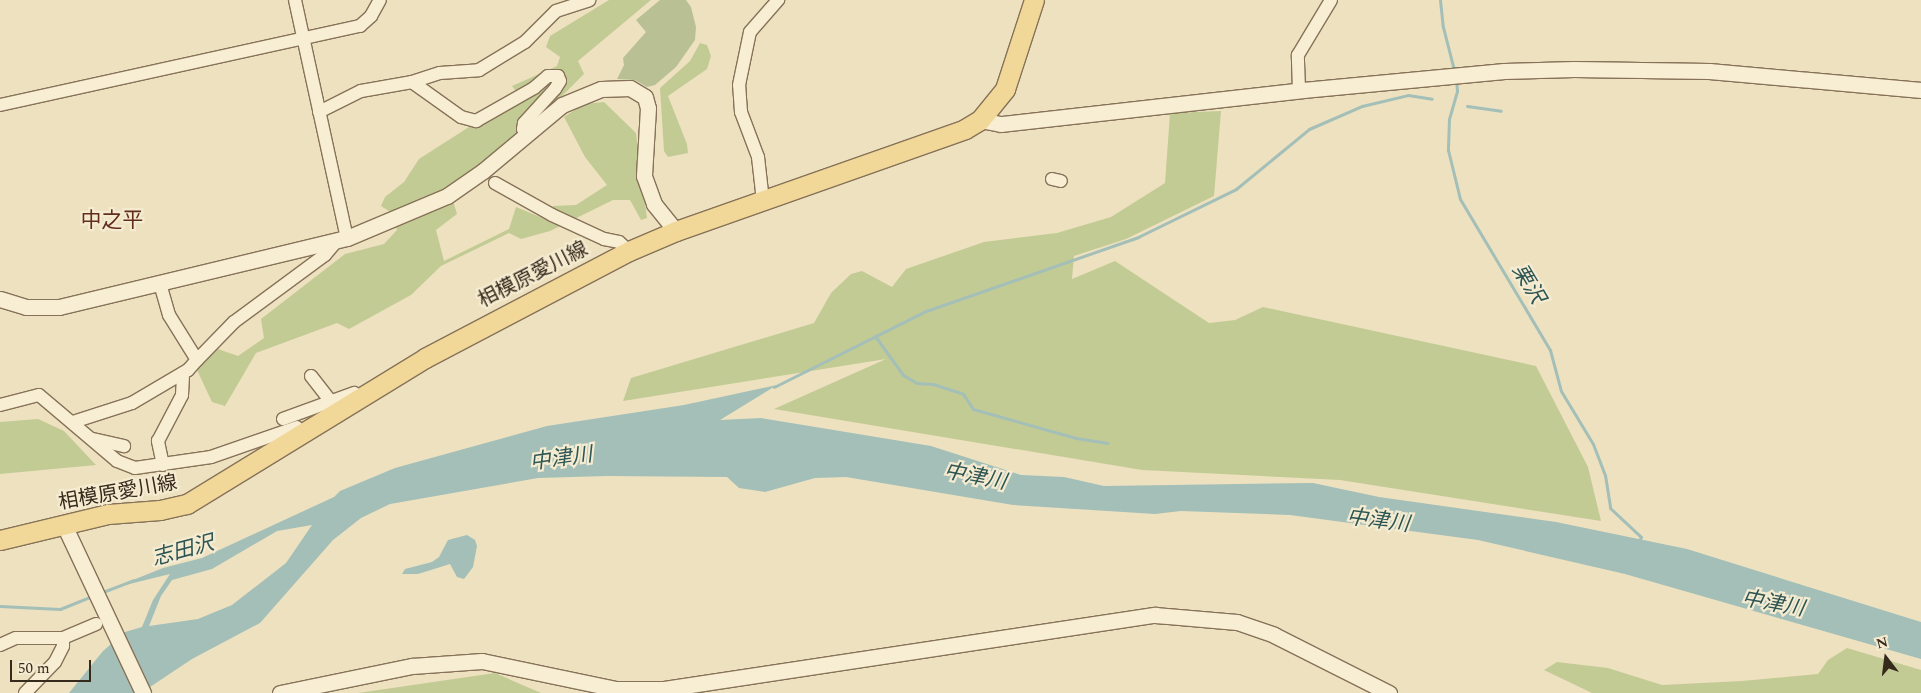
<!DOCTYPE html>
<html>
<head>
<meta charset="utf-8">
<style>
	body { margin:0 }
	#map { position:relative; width:1921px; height:693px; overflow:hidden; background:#ede1c0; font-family:Spectral,"Noto Sans JP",serif }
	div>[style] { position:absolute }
	.green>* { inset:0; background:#c3cb94 }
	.cemetery>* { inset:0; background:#b9c094 }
	.water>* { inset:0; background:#a3bfb8 }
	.stream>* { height:3px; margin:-1.5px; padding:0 1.5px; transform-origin:1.5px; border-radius:1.5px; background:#a3bfb8 }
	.roads { filter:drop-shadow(1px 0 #867258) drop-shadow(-1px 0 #867258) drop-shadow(0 1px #867258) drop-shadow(0 -1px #867258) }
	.minor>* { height:12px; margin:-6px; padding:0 6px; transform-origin:6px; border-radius:6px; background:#f8eed3 }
	.tertiary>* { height:15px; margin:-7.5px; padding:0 7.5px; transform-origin:7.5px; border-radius:7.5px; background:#f8eed3 }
	.primary>* { height:19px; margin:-9.5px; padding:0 9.5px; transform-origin:9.5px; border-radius:9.5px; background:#f1d898 }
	span { translate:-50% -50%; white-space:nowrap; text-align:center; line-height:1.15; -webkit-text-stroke:4.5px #f5ebd0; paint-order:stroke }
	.street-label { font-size:20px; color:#362a1d }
	.neighbourhood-label { font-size:21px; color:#622e1d }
	.water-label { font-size:21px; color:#2c5554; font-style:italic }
	.north { position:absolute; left:1861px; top:633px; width:50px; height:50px; -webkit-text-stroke:4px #f5ebd0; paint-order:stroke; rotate:345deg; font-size:14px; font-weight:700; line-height:20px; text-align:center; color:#362a1d }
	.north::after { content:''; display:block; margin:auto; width:18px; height:22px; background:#362a1d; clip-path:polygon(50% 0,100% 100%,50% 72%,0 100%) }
	.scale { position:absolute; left:10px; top:660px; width:81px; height:22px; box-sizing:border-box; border:2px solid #362a1d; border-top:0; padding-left:6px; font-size:15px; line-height:18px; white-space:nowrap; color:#362a1d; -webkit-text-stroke:4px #f5ebd0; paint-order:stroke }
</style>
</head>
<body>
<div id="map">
	<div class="green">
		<div style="clip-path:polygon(609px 0,651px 0,578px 61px,584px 74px,563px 95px,481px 168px,449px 188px,457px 214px,436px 230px,444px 261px,509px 229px,516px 207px,545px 219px,553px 206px,576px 205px,607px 185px,585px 157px,564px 117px,584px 104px,604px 102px,636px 133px,647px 218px,641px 220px,630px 200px,613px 200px,550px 231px,521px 239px,509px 233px,441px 266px,411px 295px,349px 329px,337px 323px,256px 353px,225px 406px,212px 402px,197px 370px,218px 349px,238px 356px,264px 338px,261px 319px,345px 254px,384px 244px,397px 230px,389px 211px,381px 206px,385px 197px,404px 182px,419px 159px,519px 95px,512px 86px,557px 66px,560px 57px,546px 47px,550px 36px)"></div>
		<div style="clip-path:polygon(700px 43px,707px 45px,711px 56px,707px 69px,668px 96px,687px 144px,688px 153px,668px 157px,664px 151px,660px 88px,690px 61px)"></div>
		<div style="clip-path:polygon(1221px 111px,1214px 196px,1126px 239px,1074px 256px,1072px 279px,1115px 261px,1209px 323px,1235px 320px,1263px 307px,1536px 366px,1588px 467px,1601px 521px,1340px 480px,1142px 470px,774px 409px,886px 359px,623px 401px,631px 378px,814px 323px,831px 293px,851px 274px,862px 271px,892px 287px,906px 269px,984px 242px,1057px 233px,1111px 217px,1165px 183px,1170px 113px)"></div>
		<div style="clip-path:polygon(38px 419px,64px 431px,96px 465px,0 474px,0 422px)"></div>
		<div style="clip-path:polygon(1847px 648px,1921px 670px,1921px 693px,1592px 693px,1544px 670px,1557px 662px,1608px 668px,1662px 685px,1742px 681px,1818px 674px,1828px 660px)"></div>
		<div style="clip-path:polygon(495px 673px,541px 693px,358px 693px)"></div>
	</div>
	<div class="cemetery">
		<div style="clip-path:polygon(660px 0,686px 0,691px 7px,696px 27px,695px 40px,676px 67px,655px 85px,647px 87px,635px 80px,617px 79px,624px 65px,623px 58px,646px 32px,636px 20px)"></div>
	</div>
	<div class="water">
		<div style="clip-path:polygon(evenodd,777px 385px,720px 420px,761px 418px,931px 446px,1021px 475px,1064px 477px,1104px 486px,1313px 483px,1379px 497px,1556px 522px,1687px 549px,1921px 622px,1921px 659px,1625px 574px,1478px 540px,1290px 515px,1181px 511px,1155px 514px,1013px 505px,846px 477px,815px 478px,765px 492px,739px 488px,727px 477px,607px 476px,538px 478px,390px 504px,361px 518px,333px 540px,260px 623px,192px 659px,141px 693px,69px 693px,103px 651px,125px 632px,142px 627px,153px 600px,170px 574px,113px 588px,163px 568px,202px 558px,334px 497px,340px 491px,395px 468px,547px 426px,684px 405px,777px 385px,312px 525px,286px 563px,232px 605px,198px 619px,149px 626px,161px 596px,172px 580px,212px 569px,277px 531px,312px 525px)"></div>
		<div style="clip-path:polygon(467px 535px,475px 540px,477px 546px,473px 567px,464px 579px,457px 577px,450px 564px,418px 574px,402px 574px,405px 569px,432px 562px,439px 557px,448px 540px)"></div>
	</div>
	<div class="stream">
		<div style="left:1440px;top:0;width:27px;rotate:84deg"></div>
		<div style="left:1443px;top:27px;width:44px;rotate:75.7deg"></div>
		<div style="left:1456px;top:79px;width:12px;rotate:85deg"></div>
		<div style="left:1457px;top:91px;width:29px;rotate:106deg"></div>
		<div style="left:1449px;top:119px;width:31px;rotate:92deg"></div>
		<div style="left:1448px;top:150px;width:50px;rotate:76.2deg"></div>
		<div style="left:1460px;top:199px;width:176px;rotate:59.2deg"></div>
		<div style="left:1550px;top:350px;width:42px;rotate:75deg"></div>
		<div style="left:1561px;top:391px;width:62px;rotate:58.9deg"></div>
		<div style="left:1593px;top:444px;width:33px;rotate:69deg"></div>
		<div style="left:1605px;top:475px;width:33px;rotate:81deg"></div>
		<div style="left:1610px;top:508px;width:42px;rotate:43.1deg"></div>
		<div style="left:1641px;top:537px;width:7px;rotate:117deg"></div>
		<div style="left:1467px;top:106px;width:34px;rotate:8deg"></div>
		<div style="left:875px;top:336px;width:48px;rotate:54.3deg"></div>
		<div style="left:903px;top:375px;width:16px;rotate:30deg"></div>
		<div style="left:917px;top:383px;width:16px;rotate:4deg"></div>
		<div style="left:933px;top:384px;width:32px;rotate:18deg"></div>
		<div style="left:963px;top:394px;width:18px;rotate:56deg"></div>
		<div style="left:973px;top:409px;width:107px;rotate:15.7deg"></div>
		<div style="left:1076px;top:438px;width:32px;rotate:9deg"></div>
		<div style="left:774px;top:387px;width:170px;rotate:-26.6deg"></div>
		<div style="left:926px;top:311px;width:225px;rotate:-19.2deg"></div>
		<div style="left:1138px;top:237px;width:109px;rotate:-26.1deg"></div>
		<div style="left:1236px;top:189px;width:94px;rotate:-39.4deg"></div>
		<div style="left:1309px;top:129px;width:58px;rotate:-23.5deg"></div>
		<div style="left:1362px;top:106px;width:47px;rotate:-13.4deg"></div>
		<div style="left:1408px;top:95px;width:24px;rotate:9deg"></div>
		<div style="left:100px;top:593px;width:36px;rotate:-21deg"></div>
		<div style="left:0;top:606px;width:60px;rotate:2.9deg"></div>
		<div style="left:60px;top:609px;width:35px;rotate:-22deg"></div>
	</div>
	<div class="roads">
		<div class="minor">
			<div style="left:295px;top:0;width:244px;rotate:77.7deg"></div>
			<div style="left:412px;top:82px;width:60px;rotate:35.5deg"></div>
			<div style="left:461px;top:117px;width:16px;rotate:15deg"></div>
			<div style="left:476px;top:121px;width:67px;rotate:-29.6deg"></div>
			<div style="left:534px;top:88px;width:18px;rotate:-41deg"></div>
			<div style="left:548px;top:76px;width:10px"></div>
			<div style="left:558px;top:76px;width:5px;rotate:68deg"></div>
			<div style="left:560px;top:81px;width:9px;rotate:122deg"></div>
			<div style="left:555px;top:89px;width:46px;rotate:132.4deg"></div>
			<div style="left:524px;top:123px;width:6px;rotate:99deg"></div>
			<div style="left:523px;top:129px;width:6px;rotate:39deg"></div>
			<div style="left:1299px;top:90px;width:35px;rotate:-92deg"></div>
			<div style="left:1298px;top:55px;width:64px;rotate:-59deg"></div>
			<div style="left:0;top:105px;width:369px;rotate:-12.4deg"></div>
			<div style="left:360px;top:26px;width:15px;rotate:-42deg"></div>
			<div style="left:371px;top:16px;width:18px;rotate:-61deg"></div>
			<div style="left:319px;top:112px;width:47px;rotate:-26.6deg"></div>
			<div style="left:361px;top:91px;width:52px;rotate:-10deg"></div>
			<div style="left:412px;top:82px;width:29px;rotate:-18deg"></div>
			<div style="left:440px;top:73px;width:39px;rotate:-4deg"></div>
			<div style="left:479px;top:70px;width:54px;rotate:-31.3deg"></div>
			<div style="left:525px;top:42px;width:44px;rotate:-45deg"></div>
			<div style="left:556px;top:11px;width:35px;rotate:-18deg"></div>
			<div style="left:1052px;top:179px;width:9px;rotate:13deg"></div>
			<div style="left:495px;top:183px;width:65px;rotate:29.3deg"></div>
			<div style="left:552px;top:215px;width:57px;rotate:24.8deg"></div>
			<div style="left:604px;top:239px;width:15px;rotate:11deg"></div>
			<div style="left:619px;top:242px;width:13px;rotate:42deg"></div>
			<div style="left:763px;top:201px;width:44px;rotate:-96.5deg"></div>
			<div style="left:758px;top:157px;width:48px;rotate:-110.7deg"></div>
			<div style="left:741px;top:112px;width:27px;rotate:-94deg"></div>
			<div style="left:739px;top:85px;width:54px;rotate:-78.3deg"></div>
			<div style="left:750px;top:32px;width:43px;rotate:-48.8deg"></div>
			<div style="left:197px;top:360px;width:53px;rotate:-45.8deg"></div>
			<div style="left:234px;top:322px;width:113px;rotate:-36.4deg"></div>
			<div style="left:325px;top:255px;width:17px;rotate:-50deg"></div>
			<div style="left:311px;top:376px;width:33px;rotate:52deg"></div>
			<div style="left:0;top:405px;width:40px;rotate:-14.4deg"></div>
			<div style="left:39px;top:395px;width:102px;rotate:40.2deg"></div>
			<div style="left:117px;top:461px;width:19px;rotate:21deg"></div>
			<div style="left:135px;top:468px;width:77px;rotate:-8.2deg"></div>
			<div style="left:211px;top:457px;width:91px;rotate:-19.2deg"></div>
			<div style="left:283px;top:419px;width:76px;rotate:-20.1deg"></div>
			<div style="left:73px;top:422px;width:62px;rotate:-17.9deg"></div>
			<div style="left:132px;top:403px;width:65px;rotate:-30.5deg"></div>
			<div style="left:188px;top:370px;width:13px;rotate:-48deg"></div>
			<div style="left:197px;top:360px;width:53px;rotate:-121.9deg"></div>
			<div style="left:169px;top:315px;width:32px;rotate:-106deg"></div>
			<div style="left:93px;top:439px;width:32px;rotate:13deg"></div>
			<div style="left:163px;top:465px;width:25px;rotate:-102deg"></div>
			<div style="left:158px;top:441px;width:52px;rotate:-62.4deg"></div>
			<div style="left:182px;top:395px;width:22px;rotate:-87deg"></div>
			<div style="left:0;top:645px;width:17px;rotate:-24deg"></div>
			<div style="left:16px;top:638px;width:47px"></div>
			<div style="left:63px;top:638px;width:36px;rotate:-23deg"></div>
			<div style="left:25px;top:693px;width:43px;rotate:-45.9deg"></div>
			<div style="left:55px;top:662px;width:18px;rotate:-63deg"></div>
			<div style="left:63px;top:646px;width:8px;rotate:-90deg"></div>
		</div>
		<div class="tertiary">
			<div style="left:980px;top:120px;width:21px;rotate:11deg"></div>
			<div style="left:1001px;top:124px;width:304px;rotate:-6.4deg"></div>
			<div style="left:1303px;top:90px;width:202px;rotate:-5.4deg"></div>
			<div style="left:1504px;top:71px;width:70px;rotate:-1.6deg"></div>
			<div style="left:1574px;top:69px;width:135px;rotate:0.8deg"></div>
			<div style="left:1709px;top:71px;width:213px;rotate:5.1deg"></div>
			<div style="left:0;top:299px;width:27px;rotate:17deg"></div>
			<div style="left:26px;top:307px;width:33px"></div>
			<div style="left:59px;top:307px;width:296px;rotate:-13.5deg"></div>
			<div style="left:347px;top:238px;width:108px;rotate:-22.8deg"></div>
			<div style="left:447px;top:196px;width:44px;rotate:-34.8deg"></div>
			<div style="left:483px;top:171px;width:103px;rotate:-39.9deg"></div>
			<div style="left:562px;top:105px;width:42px;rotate:-22.3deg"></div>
			<div style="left:601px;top:89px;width:29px;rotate:-2deg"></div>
			<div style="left:630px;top:88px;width:17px;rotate:31deg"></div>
			<div style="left:645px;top:97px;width:11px;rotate:75deg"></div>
			<div style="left:648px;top:108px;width:68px;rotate:93.4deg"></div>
			<div style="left:644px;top:176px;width:30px;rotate:70deg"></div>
			<div style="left:654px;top:204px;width:35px;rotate:51deg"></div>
			<div style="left:64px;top:525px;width:186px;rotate:64.8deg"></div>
			<div style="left:280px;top:693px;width:135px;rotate:-11.6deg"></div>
			<div style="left:412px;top:666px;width:70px;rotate:-4.1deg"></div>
			<div style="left:482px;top:661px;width:137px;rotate:11.8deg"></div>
			<div style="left:616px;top:689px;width:48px"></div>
			<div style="left:664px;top:689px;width:497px;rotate:-8.6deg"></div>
			<div style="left:1155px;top:615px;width:82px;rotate:4.9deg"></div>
			<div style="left:1237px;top:622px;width:39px;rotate:19deg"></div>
			<div style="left:1274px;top:635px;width:129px;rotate:26.8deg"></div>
		</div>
		<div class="primary">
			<div style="left:0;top:540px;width:111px;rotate:-13.5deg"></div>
			<div style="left:108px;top:514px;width:52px;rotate:-4.4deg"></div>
			<div style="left:160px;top:510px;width:28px;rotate:-13deg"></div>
			<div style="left:187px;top:504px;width:279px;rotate:-31.5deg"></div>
			<div style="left:425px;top:358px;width:230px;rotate:-27.7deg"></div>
			<div style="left:629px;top:251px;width:51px;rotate:-23.1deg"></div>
			<div style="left:676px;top:231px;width:306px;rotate:-19.4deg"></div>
			<div style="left:965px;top:129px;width:17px;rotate:-31deg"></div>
			<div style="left:980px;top:120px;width:40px;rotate:-51deg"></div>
			<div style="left:1005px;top:89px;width:94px;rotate:-72deg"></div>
		</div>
	</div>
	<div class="street-label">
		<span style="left:533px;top:275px;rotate:-27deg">相模原愛川線</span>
		<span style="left:118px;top:493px;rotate:-10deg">相模原愛川線</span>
	</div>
	<div class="neighbourhood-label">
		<span style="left:112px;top:221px">中之平</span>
	</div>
	<div class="water-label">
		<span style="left:1528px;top:284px;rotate:59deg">栗沢</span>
		<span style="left:561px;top:459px;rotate:-8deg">中津川</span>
		<span style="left:975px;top:477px;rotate:11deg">中津川</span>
		<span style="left:1378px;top:521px;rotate:7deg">中津川</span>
		<span style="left:183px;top:551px;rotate:-15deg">志田沢</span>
		<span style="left:1773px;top:604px;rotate:10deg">中津川</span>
	</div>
	<div class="north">N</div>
	<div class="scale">50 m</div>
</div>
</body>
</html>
